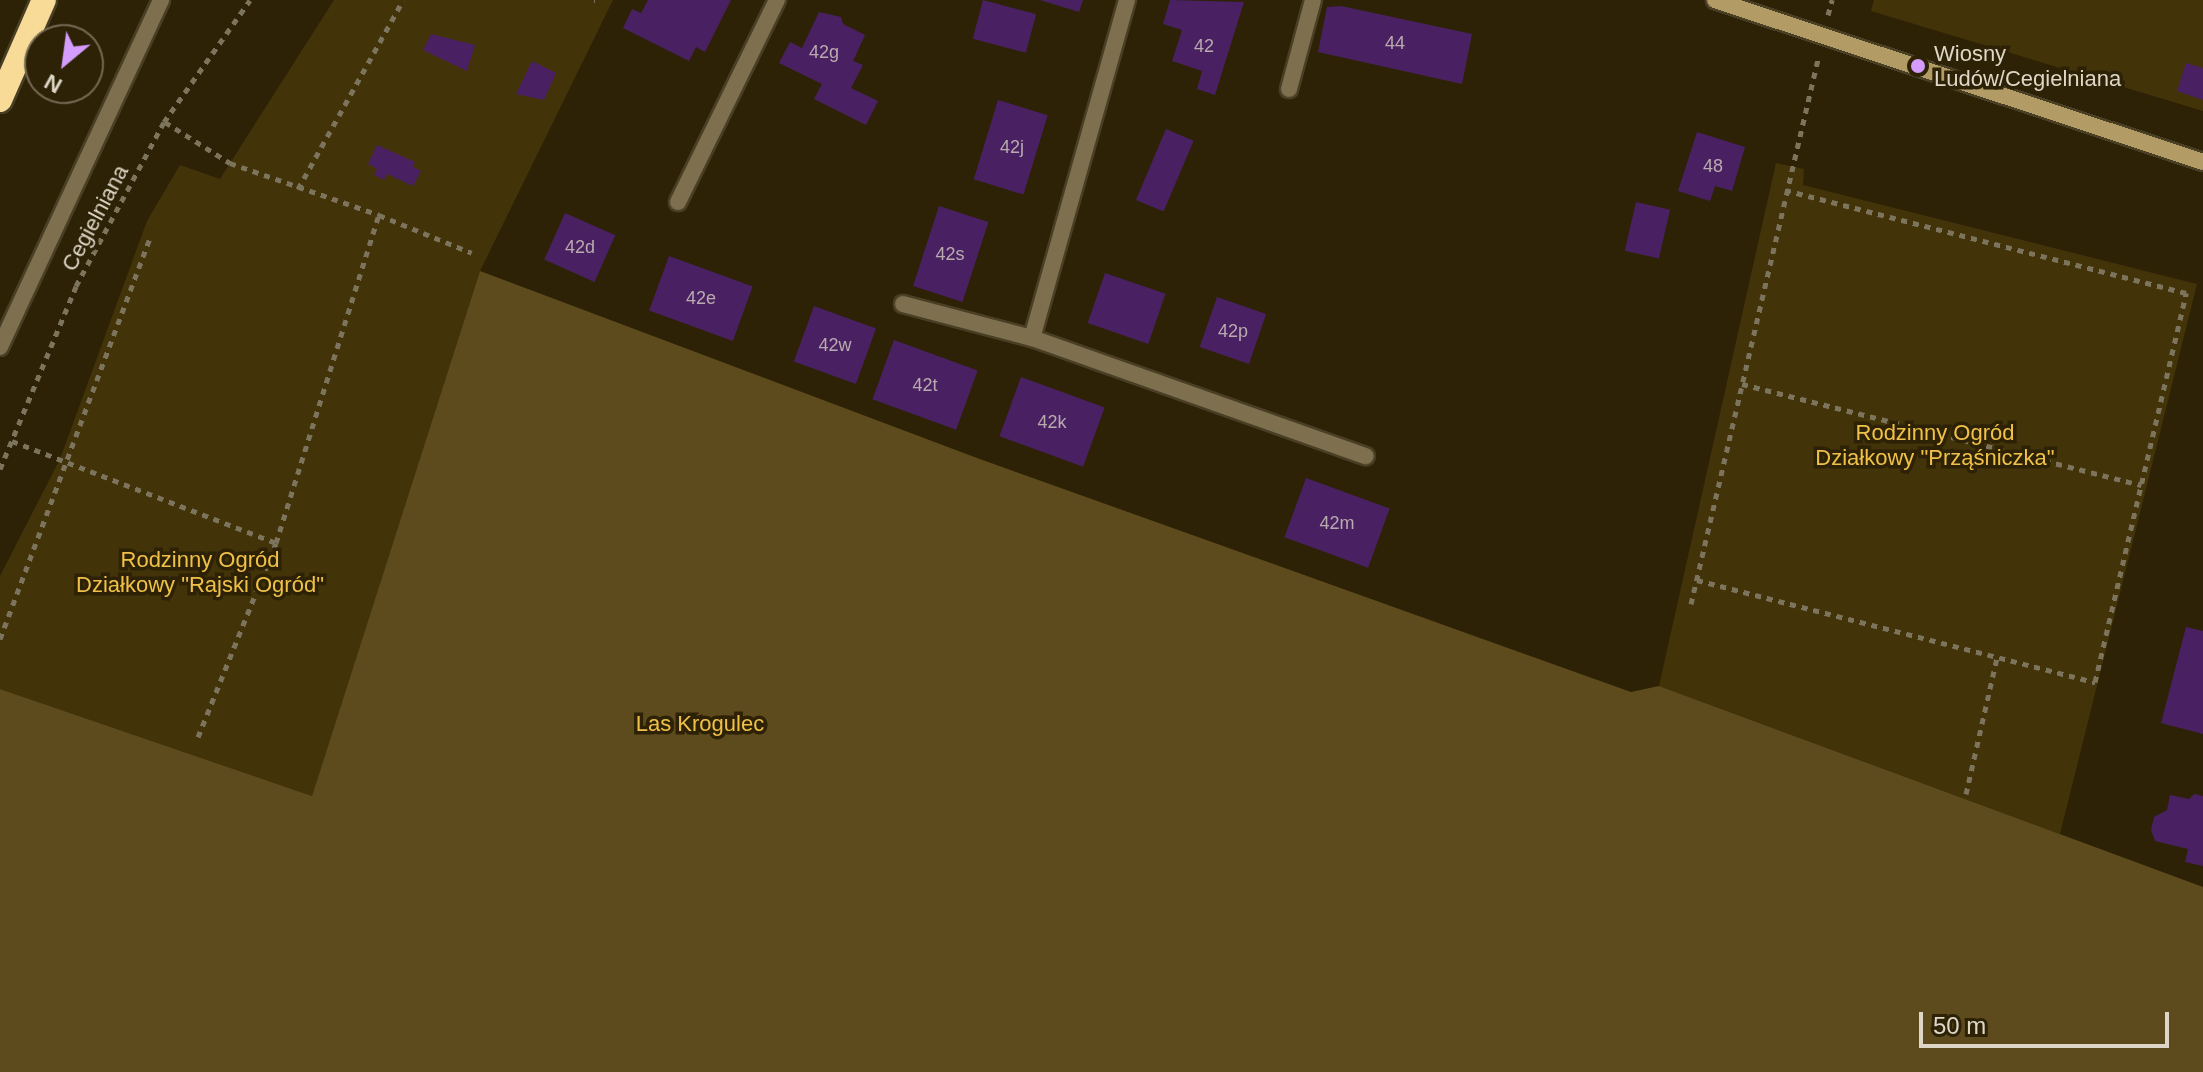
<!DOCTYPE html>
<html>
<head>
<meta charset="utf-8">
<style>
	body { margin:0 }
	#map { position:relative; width:2203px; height:1072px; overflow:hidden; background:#2d2206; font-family:Helvetica,sans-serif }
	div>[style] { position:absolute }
	.green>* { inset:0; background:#433309 }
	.forest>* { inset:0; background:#5e4b1d }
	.building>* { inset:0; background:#492162; transform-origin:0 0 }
	.path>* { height:5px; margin-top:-2.5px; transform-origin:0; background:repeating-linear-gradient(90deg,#7d745e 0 6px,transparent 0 12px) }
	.roads { filter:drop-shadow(2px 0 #493f25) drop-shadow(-2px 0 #493f25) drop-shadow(0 2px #493f25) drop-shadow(0 -2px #493f25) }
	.lane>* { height:16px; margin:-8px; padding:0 8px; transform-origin:8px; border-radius:8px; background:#7e704e }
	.secondary>* { height:16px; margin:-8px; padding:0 8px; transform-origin:8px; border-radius:8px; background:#b29b64 }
	.highway>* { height:24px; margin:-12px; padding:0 12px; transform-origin:12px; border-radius:12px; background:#f9db98 }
	.dots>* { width:22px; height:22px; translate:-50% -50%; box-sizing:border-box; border:4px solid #2d2206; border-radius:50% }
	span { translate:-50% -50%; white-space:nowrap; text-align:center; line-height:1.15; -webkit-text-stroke:7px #2d2206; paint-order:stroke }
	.number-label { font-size:18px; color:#b9aaae }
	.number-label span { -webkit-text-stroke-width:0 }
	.poi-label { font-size:22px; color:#ded7c7 }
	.left { translate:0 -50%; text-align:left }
	.street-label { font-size:22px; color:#ded7c7 }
	.park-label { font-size:22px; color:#f0c148 }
	.north { position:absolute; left:24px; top:24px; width:80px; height:80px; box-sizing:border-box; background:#2d2206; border:2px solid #746a53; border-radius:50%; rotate:209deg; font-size:22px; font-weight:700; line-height:32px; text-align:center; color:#ded7c7 }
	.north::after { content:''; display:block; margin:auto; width:28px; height:36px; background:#d49cfc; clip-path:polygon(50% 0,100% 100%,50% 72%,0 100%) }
	.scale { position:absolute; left:1919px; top:1012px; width:250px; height:36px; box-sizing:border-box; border:4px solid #ded7c7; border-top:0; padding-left:10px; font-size:24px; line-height:28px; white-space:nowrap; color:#ded7c7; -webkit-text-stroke:6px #2d2206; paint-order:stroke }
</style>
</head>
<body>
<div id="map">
	<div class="green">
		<div style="clip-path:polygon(334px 0,613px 0,480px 271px,312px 796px,0 689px,0 576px,60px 459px,147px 221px,180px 165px,220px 179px)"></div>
		<div style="clip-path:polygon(1874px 0,2203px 0,2203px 111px,1871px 11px)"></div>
		<div style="clip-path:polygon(1776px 163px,1804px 169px,1803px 185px,2197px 284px,2060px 834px,1659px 686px)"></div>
	</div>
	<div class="forest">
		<div style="clip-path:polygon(480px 271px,977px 458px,1631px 692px,1659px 686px,2203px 887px,2203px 1072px,0 1072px,0 689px,312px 796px)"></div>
	</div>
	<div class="building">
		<div style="clip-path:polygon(648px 0,731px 0,705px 52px,696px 47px,689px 61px,623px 28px,632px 9px,641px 13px)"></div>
		<div style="left:983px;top:0;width:55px;height:40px;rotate:15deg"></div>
		<div style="clip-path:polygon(1040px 0,1083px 0,1079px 12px)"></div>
		<div style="clip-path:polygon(1170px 0,1244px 2px,1215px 95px,1197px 89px,1202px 71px,1172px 61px,1182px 30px,1163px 24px)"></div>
		<div style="clip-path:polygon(1341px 6px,1472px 34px,1462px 84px,1318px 52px,1327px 7px)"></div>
		<div style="clip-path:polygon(819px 12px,841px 17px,843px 24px,865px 35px,853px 61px,863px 65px,851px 88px,878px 101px,866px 125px,814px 99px,822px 84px,779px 63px,790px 42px,802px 48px)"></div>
		<div style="clip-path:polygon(431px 34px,475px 45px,467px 71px,423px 50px)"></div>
		<div style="clip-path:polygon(532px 61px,556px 73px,544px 100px,516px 94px)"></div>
		<div style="clip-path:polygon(2186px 63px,2203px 68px,2203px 100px,2177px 91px)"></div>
		<div style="left:998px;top:100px;width:52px;height:83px;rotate:17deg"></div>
		<div style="left:1166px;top:129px;width:30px;height:77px;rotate:23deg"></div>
		<div style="clip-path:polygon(1697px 132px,1745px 147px,1732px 191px,1715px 186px,1710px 201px,1678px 191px)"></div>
		<div style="clip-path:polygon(377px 145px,415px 162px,413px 167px,421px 171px,413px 186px,387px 174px,384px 180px,374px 175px,377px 169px,368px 164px)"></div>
		<div style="left:1636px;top:202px;width:35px;height:50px;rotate:13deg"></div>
		<div style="left:939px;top:206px;width:52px;height:84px;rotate:18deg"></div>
		<div style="left:565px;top:213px;width:55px;height:51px;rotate:24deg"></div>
		<div style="left:669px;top:256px;width:89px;height:58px;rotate:20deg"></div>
		<div style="left:1105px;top:273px;width:64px;height:53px;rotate:19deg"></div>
		<div style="left:1217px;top:297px;width:52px;height:53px;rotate:19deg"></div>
		<div style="left:814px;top:306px;width:66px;height:59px;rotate:20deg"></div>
		<div style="left:894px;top:340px;width:89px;height:63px;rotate:20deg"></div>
		<div style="left:1021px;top:377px;width:89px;height:63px;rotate:20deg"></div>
		<div style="left:1306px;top:478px;width:89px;height:63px;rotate:20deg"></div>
		<div style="clip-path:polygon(2186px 627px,2203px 631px,2203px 734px,2161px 723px)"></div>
		<div style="clip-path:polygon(2194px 794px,2203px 796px,2203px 866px,2185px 862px,2188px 849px,2155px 841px,2151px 830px,2154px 817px,2167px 810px,2170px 795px,2189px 799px)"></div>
	</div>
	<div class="path">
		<div style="left:594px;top:0;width:1px"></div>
		<div style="left:1828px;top:15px;width:16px;rotate:-75deg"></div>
		<div style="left:165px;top:122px;width:77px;rotate:32.2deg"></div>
		<div style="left:230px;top:163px;width:158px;rotate:19.2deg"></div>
		<div style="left:298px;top:189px;width:216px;rotate:-60.9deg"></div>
		<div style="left:1742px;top:384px;width:412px;rotate:14.2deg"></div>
		<div style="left:12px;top:441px;width:283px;rotate:21.1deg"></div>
		<div style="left:0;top:469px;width:198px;rotate:-67.4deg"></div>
		<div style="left:76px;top:286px;width:186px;rotate:-61.8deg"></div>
		<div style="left:164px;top:122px;width:149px;rotate:-54.8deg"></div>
		<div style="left:1697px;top:580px;width:411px;rotate:14.4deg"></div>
		<div style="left:2095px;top:682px;width:400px;rotate:-76.8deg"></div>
		<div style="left:2186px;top:293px;width:413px;rotate:-165.6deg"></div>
		<div style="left:1691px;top:604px;width:560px;rotate:-76.88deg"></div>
		<div style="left:0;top:639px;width:431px;rotate:-69.5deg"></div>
		<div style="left:198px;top:737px;width:209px;rotate:-68.1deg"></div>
		<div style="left:276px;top:543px;width:344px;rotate:-72.6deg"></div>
		<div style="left:379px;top:215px;width:100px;rotate:22.2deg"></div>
		<div style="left:1966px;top:794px;width:140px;rotate:-77.2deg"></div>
	</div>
	<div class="roads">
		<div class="lane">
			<div style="left:1127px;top:0;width:351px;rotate:105.7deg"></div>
			<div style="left:1032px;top:338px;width:354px;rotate:19.5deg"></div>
			<div style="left:1289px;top:89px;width:92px;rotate:-74.9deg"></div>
			<div style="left:678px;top:202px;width:225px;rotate:-63.9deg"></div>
			<div style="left:903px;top:304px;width:133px;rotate:14.8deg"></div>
			<div style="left:0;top:347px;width:383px;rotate:-65.1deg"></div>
		</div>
		<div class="secondary">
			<div style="left:1715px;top:0;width:514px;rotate:18.36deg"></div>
		</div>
		<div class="highway">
			<div style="left:0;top:100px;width:109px;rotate:-66.3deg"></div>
		</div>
	</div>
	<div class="dots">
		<div style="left:1918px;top:66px;background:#d49cfc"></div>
	</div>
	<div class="number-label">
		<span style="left:1395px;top:43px">44</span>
		<span style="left:1204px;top:46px">42</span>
		<span style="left:824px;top:52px">42g</span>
		<span style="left:1012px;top:147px">42j</span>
		<span style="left:1713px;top:166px">48</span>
		<span style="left:580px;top:247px">42d</span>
		<span style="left:950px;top:254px">42s</span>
		<span style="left:701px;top:298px">42e</span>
		<span style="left:1233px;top:331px">42p</span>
		<span style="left:835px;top:345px">42w</span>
		<span style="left:925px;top:385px">42t</span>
		<span style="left:1052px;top:422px">42k</span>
		<span style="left:1337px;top:523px">42m</span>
	</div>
	<div class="poi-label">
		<span class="left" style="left:1934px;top:66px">Wiosny<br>Ludów/Cegielniana</span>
	</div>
	<div class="street-label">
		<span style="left:95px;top:218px;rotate:-62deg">Cegielniana</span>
	</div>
	<div class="park-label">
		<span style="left:1935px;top:445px">Rodzinny Ogród<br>Działkowy "Prząśniczka"</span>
		<span style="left:200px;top:572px">Rodzinny Ogród<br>Działkowy "Rajski Ogród"</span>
		<span style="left:700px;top:724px">Las Krogulec</span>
	</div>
	<div class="north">N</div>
	<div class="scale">50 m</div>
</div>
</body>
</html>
